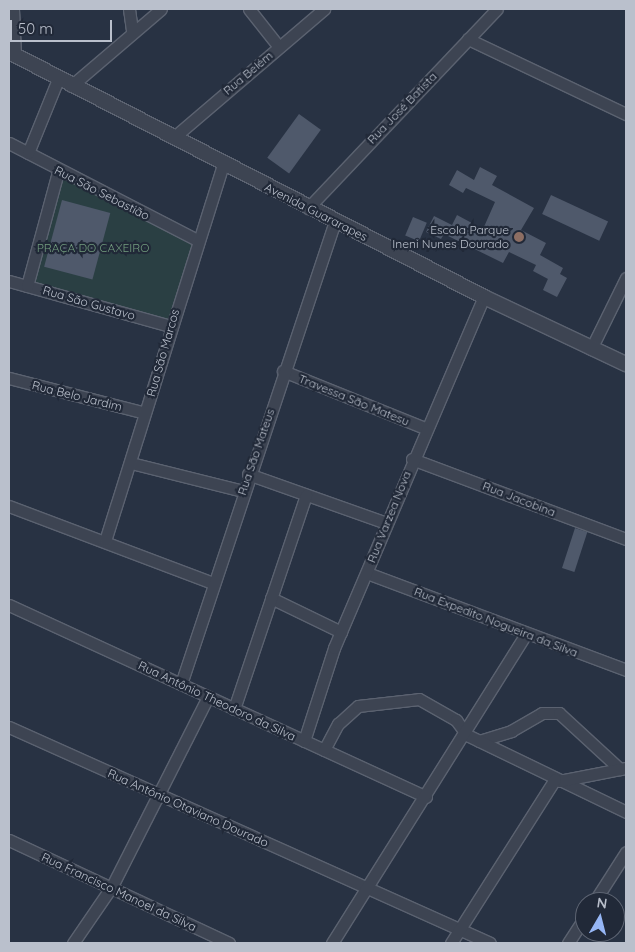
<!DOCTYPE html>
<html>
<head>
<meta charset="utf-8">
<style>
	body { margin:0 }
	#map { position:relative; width:635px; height:952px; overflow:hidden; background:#283243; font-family:Quicksand,sans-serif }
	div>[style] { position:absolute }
	.green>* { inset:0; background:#2a3f43 }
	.building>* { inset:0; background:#4f596b; transform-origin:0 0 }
	.roads { filter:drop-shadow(1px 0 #5b6270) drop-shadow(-1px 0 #5b6270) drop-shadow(0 1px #5b6270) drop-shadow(0 -1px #5b6270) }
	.minor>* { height:11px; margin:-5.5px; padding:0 5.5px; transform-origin:5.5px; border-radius:5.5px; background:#3d4452 }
	.tertiary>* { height:14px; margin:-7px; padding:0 7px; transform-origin:7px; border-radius:7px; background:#3d4452 }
	.dots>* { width:14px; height:14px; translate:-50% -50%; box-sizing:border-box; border:2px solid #212938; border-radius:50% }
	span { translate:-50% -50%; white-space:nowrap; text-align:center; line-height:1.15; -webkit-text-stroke:4.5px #212938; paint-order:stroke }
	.street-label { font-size:12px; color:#bac0cc }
	.poi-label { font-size:12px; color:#bac0cc }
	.right { translate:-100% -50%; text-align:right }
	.park-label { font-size:12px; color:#729c7e }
	.frame { position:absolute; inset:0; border:10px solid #bac0cc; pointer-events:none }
	.north { position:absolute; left:575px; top:892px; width:50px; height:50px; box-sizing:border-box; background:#212938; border:1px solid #5e6573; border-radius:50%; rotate:8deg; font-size:14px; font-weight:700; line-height:20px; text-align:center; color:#bac0cc }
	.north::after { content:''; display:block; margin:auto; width:18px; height:22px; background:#96b6f5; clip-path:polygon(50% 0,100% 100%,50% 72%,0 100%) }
	.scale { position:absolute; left:10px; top:20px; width:102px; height:22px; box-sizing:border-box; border:2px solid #bac0cc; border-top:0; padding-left:6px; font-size:15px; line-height:18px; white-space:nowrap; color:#bac0cc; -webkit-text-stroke:4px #212938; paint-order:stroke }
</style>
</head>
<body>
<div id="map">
	<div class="green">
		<div style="clip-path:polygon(60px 176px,194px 241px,169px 323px,31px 284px)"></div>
	</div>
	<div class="building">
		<div style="left:299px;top:114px;width:27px;height:54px;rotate:36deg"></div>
		<div style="clip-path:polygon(480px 167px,497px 176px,492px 185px,534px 208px,521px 230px,546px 243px,540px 255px,563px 268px,560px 274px,567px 278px,557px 297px,543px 290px,551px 272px,548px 279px,533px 271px,536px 265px,509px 252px,503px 263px,444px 234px,441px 239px,426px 232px,434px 216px,452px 225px,457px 215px,483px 229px,495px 202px,466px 188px,463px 193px,449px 185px,457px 170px,474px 180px)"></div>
		<div style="left:551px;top:195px;width:63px;height:21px;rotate:25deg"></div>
		<div style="left:62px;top:200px;width:50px;height:69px;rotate:15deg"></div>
		<div style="left:413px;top:217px;width:15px;height:20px;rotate:23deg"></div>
		<div style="left:575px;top:528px;width:13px;height:42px;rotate:18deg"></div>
	</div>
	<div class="roads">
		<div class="minor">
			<div style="left:13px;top:9px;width:46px;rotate:87.5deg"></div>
			<div style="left:129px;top:9px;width:22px;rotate:82deg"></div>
			<div style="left:249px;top:9px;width:48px;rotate:51.7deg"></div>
			<div style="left:468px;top:39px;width:175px;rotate:25.4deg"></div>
			<div style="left:71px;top:86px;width:118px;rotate:-40.5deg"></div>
			<div style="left:173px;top:138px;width:199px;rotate:-40.5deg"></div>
			<div style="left:9px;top:143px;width:212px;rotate:27.3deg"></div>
			<div style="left:28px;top:153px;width:80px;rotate:-67.9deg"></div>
			<div style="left:308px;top:208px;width:274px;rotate:-46.5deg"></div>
			<div style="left:9px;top:281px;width:167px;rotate:15.6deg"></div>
			<div style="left:27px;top:286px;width:118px;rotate:-74.8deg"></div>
			<div style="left:591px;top:349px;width:79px;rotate:-63.8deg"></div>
			<div style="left:283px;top:371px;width:153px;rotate:21.9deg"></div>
			<div style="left:9px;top:378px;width:140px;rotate:14.4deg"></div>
			<div style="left:412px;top:459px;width:228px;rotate:20.5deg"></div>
			<div style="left:131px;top:463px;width:115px;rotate:14deg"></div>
			<div style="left:248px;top:474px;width:146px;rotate:19.5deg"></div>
			<div style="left:9px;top:506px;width:218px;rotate:20.7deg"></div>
			<div style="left:105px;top:541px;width:394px;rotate:-72.6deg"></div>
			<div style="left:367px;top:573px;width:277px;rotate:20.5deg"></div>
			<div style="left:271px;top:598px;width:78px;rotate:25.9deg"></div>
			<div style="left:9px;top:605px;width:459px;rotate:24.7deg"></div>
			<div style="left:181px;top:684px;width:487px;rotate:-71.6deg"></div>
			<div style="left:234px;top:709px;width:226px;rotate:-71.4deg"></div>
			<div style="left:9px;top:727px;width:527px;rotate:24.18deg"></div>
			<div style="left:304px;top:741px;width:98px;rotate:-72.1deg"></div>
			<div style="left:334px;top:648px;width:382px;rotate:-66.9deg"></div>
			<div style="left:479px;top:741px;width:34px;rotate:-17deg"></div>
			<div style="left:511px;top:731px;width:36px;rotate:-30deg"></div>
			<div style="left:542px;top:713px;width:17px"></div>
			<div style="left:559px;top:713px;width:83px;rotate:42.6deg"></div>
			<div style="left:324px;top:750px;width:30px;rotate:-62deg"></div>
			<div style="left:338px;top:724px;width:27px;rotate:-42deg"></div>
			<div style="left:358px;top:706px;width:61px;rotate:-6.5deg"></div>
			<div style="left:419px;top:699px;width:43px;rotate:29.6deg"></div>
			<div style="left:456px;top:720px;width:19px;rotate:54deg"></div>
			<div style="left:467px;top:735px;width:177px;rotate:25.8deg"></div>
			<div style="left:559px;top:781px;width:67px;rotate:-11.1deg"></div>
			<div style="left:9px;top:840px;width:243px;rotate:25.1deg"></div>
			<div style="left:594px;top:902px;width:59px;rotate:-57.4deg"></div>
			<div style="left:73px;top:943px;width:69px;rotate:-55.6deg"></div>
			<div style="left:112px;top:886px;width:212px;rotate:-63.1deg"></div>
			<div style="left:332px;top:943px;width:365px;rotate:-57.9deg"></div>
			<div style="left:451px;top:943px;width:194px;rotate:-57.6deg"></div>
			<div style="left:568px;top:943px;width:31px;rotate:-57deg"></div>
		</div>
		<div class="tertiary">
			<div style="left:9px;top:52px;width:534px;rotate:27.28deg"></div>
			<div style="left:484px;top:297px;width:157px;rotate:25.3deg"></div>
		</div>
	</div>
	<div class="dots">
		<div style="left:519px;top:237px;background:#8d6e63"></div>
	</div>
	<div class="street-label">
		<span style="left:248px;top:73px;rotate:-40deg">Rua Belém</span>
		<span style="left:402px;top:108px;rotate:-46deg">Rua José Batista</span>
		<span style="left:102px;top:193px;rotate:27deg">Rua São Sebastião</span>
		<span style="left:316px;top:212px;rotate:27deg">Avenida Guararapes</span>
		<span style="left:89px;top:303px;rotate:16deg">Rua São Gustavo</span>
		<span style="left:163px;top:353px;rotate:-74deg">Rua São Marcos</span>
		<span style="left:77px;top:396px;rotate:14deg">Rua Belo Jardim</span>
		<span style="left:354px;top:400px;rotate:22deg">Travessa São Matesu</span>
		<span style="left:256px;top:452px;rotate:-71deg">Rua São Mateus</span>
		<span style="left:519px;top:499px;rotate:21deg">Rua Jacobina</span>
		<span style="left:389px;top:517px;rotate:-68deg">Rua Varzea Nova</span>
		<span style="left:496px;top:622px;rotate:21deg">Rua Expedito Nogueira da Silva</span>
		<span style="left:217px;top:701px;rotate:25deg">Rua Antônio Theodoro da Silva</span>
		<span style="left:188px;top:808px;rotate:24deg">Rua Antônio Otaviano Dourado</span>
		<span style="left:119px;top:892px;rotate:25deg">Rua Francisco Manoel da Silva</span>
	</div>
	<div class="poi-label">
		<span class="right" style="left:509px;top:237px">Escola Parque<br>Ineni Nunes Dourado</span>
	</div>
	<div class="park-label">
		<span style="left:93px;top:248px">PRAÇA DO CAXEIRO</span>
	</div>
	<div class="frame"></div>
	<div class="north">N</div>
	<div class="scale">50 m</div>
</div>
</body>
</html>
